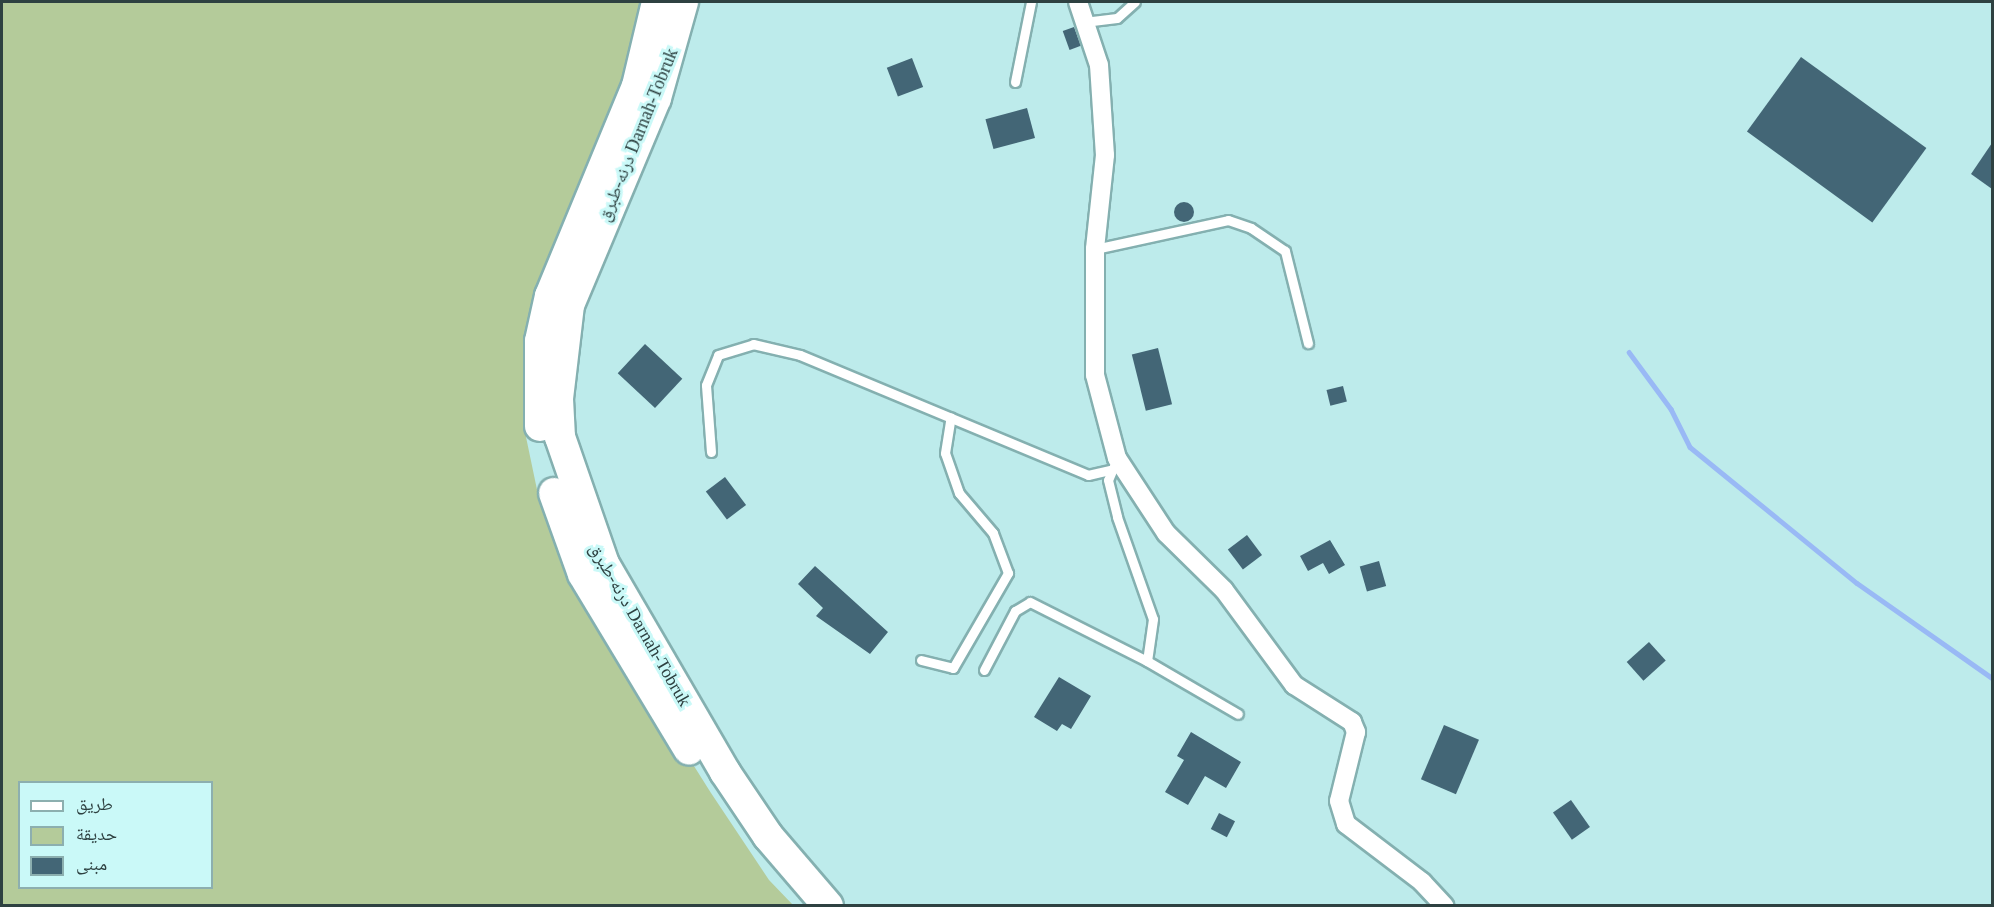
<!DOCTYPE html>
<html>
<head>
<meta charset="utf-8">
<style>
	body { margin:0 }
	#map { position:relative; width:1994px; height:907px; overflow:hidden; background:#bdebeb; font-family:"Times New Roman","Noto Naskh Arabic",serif }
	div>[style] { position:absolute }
	.green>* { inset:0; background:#b4cb9a }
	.stream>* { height:4.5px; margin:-2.25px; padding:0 2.25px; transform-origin:2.25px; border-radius:2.25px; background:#99b9f5 }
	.building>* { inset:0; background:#436676; transform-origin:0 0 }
	.round { border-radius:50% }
	.roads { filter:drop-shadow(2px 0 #84b0b0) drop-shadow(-2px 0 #84b0b0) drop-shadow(0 2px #84b0b0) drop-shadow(0 -2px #84b0b0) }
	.service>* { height:9px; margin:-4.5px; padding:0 4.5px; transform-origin:4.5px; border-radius:4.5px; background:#fff }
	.minor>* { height:18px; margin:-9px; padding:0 9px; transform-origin:9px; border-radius:9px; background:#fff }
	.trunk>* { height:30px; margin:-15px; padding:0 15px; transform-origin:15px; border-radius:15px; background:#fff }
	span { translate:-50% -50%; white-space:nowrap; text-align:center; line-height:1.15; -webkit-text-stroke:6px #caf9f8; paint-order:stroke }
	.street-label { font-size:18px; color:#2e4141 }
	.frame { position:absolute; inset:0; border:3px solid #2e4141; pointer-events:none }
	.legend { position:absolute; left:18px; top:781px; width:195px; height:108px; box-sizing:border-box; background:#caf9f8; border:2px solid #8cafaf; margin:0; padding:8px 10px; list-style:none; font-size:18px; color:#2e4141 }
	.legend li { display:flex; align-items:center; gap:12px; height:30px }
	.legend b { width:30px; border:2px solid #8cafaf }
</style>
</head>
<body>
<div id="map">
	<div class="green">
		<div style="clip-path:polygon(evenodd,2px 2px,644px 2px,640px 41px,527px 361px,526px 437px,540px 504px,564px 560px,711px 793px,769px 880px,793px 905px,2px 906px,2px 2px,20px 782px,212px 782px,212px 888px,20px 888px,20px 782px)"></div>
	</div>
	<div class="stream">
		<div style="left:1629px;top:352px;width:71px;rotate:53.6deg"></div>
		<div style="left:1671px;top:409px;width:42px;rotate:63.4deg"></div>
		<div style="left:1690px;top:447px;width:215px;rotate:39.2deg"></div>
		<div style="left:1857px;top:583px;width:165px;rotate:35.1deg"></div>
	</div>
	<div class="building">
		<div style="left:1074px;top:27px;width:20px;height:12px;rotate:70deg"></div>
		<div style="left:1801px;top:57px;width:155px;height:92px;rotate:36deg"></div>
		<div style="left:912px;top:58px;width:31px;height:27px;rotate:69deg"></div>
		<div style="left:1027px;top:108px;width:31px;height:43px;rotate:75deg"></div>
		<div style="clip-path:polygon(1992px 143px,1992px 189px,1971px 174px)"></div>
		<div class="round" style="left:1174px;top:202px;width:20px;height:20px"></div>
		<div style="left:645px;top:344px;width:51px;height:40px;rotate:43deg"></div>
		<div style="left:1158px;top:348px;width:58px;height:27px;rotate:76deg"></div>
		<div style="left:1343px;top:386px;width:16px;height:17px;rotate:76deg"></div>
		<div style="left:725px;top:477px;width:35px;height:24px;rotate:53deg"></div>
		<div style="left:1247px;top:535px;width:25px;height:24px;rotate:53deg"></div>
		<div style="clip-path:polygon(1330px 540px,1345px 565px,1329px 574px,1323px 563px,1308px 571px,1300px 556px)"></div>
		<div style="left:1379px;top:561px;width:26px;height:20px;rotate:74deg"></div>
		<div style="clip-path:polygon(815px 566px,888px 632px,870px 654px,816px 616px,823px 608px,798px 584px)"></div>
		<div style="left:1649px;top:642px;width:25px;height:30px;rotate:48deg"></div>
		<div style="clip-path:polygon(1059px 677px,1091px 696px,1071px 729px,1062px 724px,1057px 731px,1034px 717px)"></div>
		<div style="left:1444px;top:725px;width:38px;height:59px;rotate:23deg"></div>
		<div style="clip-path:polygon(1191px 732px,1241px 762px,1226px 788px,1205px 776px,1188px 805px,1165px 792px,1184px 760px,1177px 756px)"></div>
		<div style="left:1571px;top:800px;width:33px;height:22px;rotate:55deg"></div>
		<div style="left:1219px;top:813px;width:18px;height:18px;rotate:27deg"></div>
	</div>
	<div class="roads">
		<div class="service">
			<div style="left:1084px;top:22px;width:33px;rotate:-7deg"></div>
			<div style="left:1117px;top:18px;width:24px;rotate:-42deg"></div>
			<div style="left:1015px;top:82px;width:82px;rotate:-78.7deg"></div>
			<div style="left:1095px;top:249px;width:136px;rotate:-12.3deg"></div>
			<div style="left:1228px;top:220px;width:24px;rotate:19deg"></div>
			<div style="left:1251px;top:228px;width:41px;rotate:34.1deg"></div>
			<div style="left:1285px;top:251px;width:95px;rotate:76deg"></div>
			<div style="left:711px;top:452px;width:67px;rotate:-94.3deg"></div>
			<div style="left:706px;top:385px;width:32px;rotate:-68deg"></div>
			<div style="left:718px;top:355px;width:37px;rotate:-17deg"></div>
			<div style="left:753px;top:344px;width:48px;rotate:13.2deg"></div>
			<div style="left:800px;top:355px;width:312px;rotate:22.6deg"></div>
			<div style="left:1088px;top:475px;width:26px;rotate:-13deg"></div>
			<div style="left:1114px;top:466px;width:15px;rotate:113deg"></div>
			<div style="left:1108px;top:480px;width:38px;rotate:76deg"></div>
			<div style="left:1117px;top:517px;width:108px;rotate:70.6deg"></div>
			<div style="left:1153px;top:619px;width:42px;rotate:98.1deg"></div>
			<div style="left:1147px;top:661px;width:105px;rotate:30.2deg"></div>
			<div style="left:921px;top:660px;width:33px;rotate:14deg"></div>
			<div style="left:953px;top:668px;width:110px;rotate:-59.9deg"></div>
			<div style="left:1008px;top:573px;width:43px;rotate:-110.6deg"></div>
			<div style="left:993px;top:533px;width:52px;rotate:-130.4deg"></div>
			<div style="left:959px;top:493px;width:42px;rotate:-109.3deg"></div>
			<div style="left:945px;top:453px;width:36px;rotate:-81deg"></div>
			<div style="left:984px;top:670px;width:67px;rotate:-62.3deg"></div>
			<div style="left:1015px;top:611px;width:17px;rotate:-31deg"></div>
			<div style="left:1030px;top:602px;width:131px;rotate:26.8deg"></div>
		</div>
		<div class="minor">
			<div style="left:1078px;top:2px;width:66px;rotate:71.6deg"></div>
			<div style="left:1099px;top:65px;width:90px;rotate:86.2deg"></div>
			<div style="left:1105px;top:155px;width:95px;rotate:96.1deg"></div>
			<div style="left:1095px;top:249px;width:126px;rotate:90deg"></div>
			<div style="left:1095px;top:375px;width:86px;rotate:75.2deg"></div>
			<div style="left:1117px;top:458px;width:90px;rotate:56.8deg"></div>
			<div style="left:1166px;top:533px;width:81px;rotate:44.5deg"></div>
			<div style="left:1224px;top:590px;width:118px;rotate:53.6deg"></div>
			<div style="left:1294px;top:685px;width:69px;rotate:32.5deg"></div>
			<div style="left:1352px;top:722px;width:11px;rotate:68deg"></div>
			<div style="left:1356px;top:732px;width:71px;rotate:103.8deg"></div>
			<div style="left:1339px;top:801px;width:24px;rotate:73deg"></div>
			<div style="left:1346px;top:824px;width:96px;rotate:37.3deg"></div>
			<div style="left:1422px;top:882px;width:33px;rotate:47deg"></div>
		</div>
		<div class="trunk">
			<div style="left:683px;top:2px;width:100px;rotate:105.7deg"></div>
			<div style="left:656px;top:98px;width:225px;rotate:112.8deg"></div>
			<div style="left:569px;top:305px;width:95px;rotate:96.7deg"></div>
			<div style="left:558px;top:399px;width:38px;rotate:87deg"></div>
			<div style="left:560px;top:437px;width:134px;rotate:70.9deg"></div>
			<div style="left:604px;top:564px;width:241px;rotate:59.8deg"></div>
			<div style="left:725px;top:772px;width:77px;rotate:56.1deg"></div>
			<div style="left:768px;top:836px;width:92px;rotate:49.4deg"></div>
			<div style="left:540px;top:426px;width:85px;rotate:-90deg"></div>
			<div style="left:540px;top:341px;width:46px;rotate:-77.5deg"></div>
			<div style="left:550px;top:296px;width:227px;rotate:-67.5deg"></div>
			<div style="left:637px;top:86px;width:86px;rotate:-76.6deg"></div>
			<div style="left:554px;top:493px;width:86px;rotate:70.3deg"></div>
			<div style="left:583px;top:574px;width:205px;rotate:58.9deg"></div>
		</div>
	</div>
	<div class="street-label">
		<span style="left:638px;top:135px;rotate:-68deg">درنه-طبرق Darnah-Tobruk</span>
		<span style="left:640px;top:625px;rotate:60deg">درنه-طبرق Darnah-Tobruk</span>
	</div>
	<div class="frame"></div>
	<ul class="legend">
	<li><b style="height:8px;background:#fff"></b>طريق</li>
	<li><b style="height:16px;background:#b4cb9a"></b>حديقة</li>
	<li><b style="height:16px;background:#436676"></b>مبنى</li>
	</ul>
</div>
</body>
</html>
